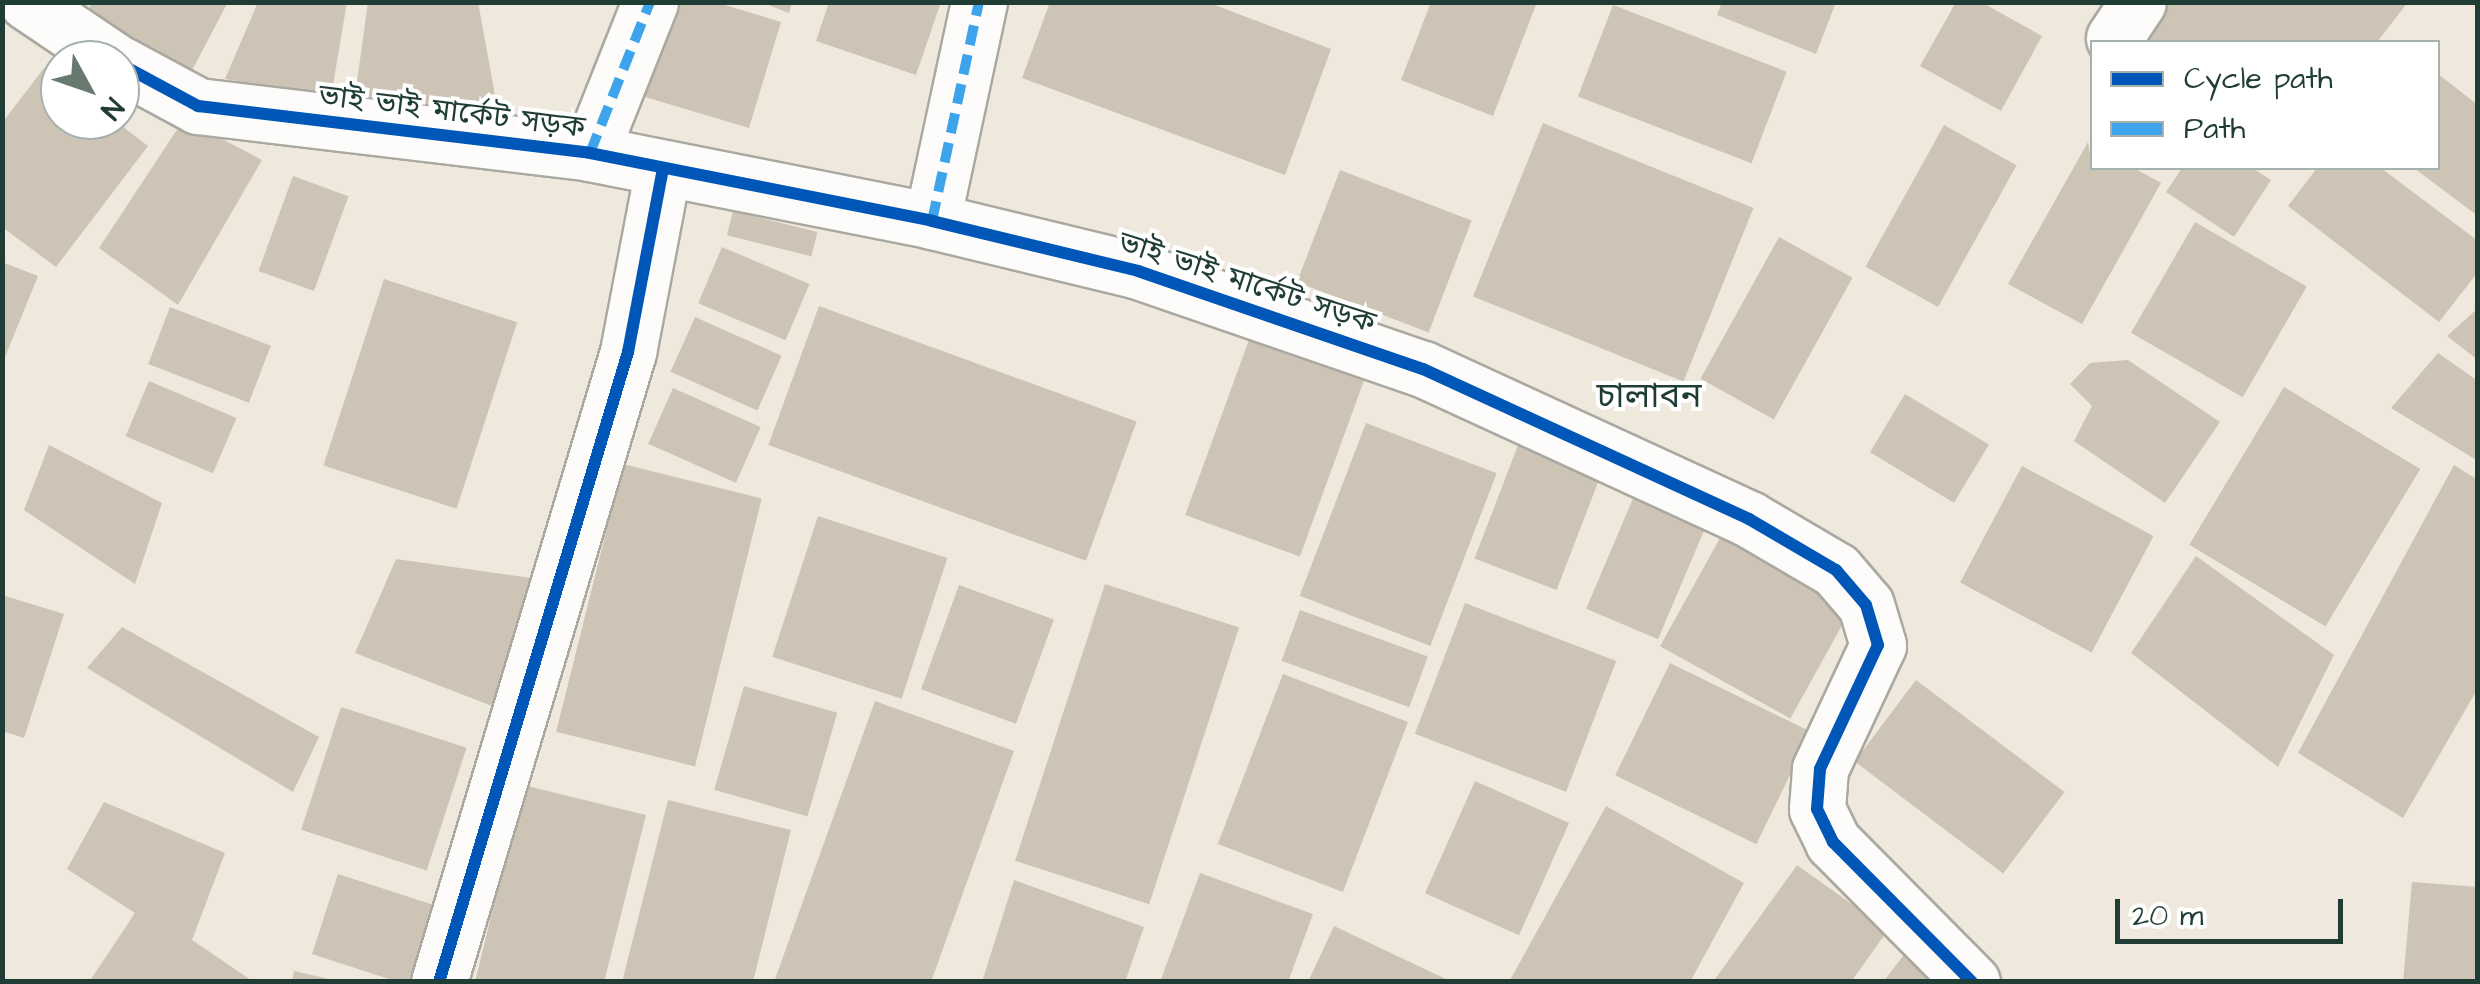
<!DOCTYPE html>
<html>
<head>
<meta charset="utf-8">
<style>
	body { margin:0 }
	#map { position:relative; width:2480px; height:984px; overflow:hidden; background:#efe8dd; font-family:"Architects Daughter","Noto Sans Bengali",sans-serif }
	div>[style] { position:absolute }
	.building>* { inset:0; background:#cec4b6; transform-origin:0 0 }
	.roads { filter:drop-shadow(2px 0 #a9a9a1) drop-shadow(-2px 0 #a9a9a1) drop-shadow(0 2px #a9a9a1) drop-shadow(0 -2px #a9a9a1) }
	.minor>* { height:55px; margin:-27.5px; padding:0 27.5px; transform-origin:27.5px; border-radius:27.5px; background:#fdfcfa }
	.quiet>* { height:10px; margin-top:-5px; transform-origin:0; background:repeating-linear-gradient(90deg,#3da4eb 0 20px,transparent 0 30px) }
	.cycleway>* { height:12px; margin:-6px; padding:0 6px; transform-origin:6px; border-radius:6px; background:#0057b8 }
	span { translate:-50% -50%; white-space:nowrap; text-align:center; line-height:1.15; -webkit-text-stroke:8px #fff; paint-order:stroke }
	.street-label { font-size:30px; color:#1f3d34 }
	.quarter-label { font-size:35px; color:#1f3d34 }
	.frame { position:absolute; inset:0; border:5px solid #1f3d34; pointer-events:none }
	.legend { position:absolute; left:2090px; top:40px; width:350px; height:130px; box-sizing:border-box; background:#fff; border:2px solid #a5b1ae; margin:0; padding:12px 18px; list-style:none; font-size:30px; color:#1f3d34 }
	.legend li { display:flex; align-items:center; gap:20px; height:50px }
	.legend b { width:50px; border:2px solid #a5b1ae }
	.north { position:absolute; left:40px; top:40px; width:100px; height:100px; box-sizing:border-box; background:#fff; border:2px solid #a5b1ae; border-radius:50%; rotate:130deg; font-size:28px; font-weight:700; line-height:40px; text-align:center; color:#1f3d34 }
	.north::after { content:''; display:block; margin:auto; width:35px; height:45px; background:#68796f; clip-path:polygon(50% 0,100% 100%,50% 72%,0 100%) }
	.scale { position:absolute; left:2115px; top:899px; width:228px; height:45px; box-sizing:border-box; border:5px solid #1f3d34; border-top:0; padding-left:12px; font-size:30px; line-height:35px; white-space:nowrap; color:#1f3d34; -webkit-text-stroke:8px #fff; paint-order:stroke }
</style>
</head>
<body>
<div id="map">
	<div class="building">
		<div style="clip-path:polygon(92px 2px,228px 2px,188px 78px,84px 21px)"></div>
		<div style="clip-path:polygon(258px 2px,347px 2px,331px 97px,225px 79px)"></div>
		<div style="clip-path:polygon(368px 2px,478px 2px,501px 128px,353px 110px)"></div>
		<div style="clip-path:polygon(662px 2px,715px 2px,781px 22px,749px 128px,635px 94px)"></div>
		<div style="clip-path:polygon(761px 2px,792px 2px,789px 13px)"></div>
		<div style="clip-path:polygon(829px 2px,941px 2px,916px 75px,816px 41px)"></div>
		<div style="clip-path:polygon(1050px 2px,1207px 2px,1331px 49px,1285px 175px,1022px 78px)"></div>
		<div style="clip-path:polygon(1431px 2px,1537px 2px,1493px 116px,1401px 80px)"></div>
		<div style="clip-path:polygon(1722px 2px,1836px 2px,1816px 54px,1717px 15px)"></div>
		<div style="clip-path:polygon(1956px 2px,1981px 2px,2042px 36px,2001px 111px,1920px 66px)"></div>
		<div style="clip-path:polygon(2151px 2px,2408px 2px,2377px 42px,2120px 42px)"></div>
		<div style="left:1613px;top:5px;width:186px;height:98px;rotate:21deg"></div>
		<div style="clip-path:polygon(44px 68px,60px 80px,60px 120px,114px 120px,148px 146px,56px 267px,2px 227px,2px 123px)"></div>
		<div style="clip-path:polygon(2438px 74px,2478px 105px,2478px 216px,2414px 168px,2438px 168px)"></div>
		<div style="clip-path:polygon(184px 119px,262px 160px,178px 305px,99px 248px)"></div>
		<div style="left:1543px;top:123px;width:227px;height:187px;rotate:22deg"></div>
		<div style="left:1944px;top:125px;width:83px;height:162px;rotate:29deg"></div>
		<div style="clip-path:polygon(2088px 142px,2092px 168px,2134px 168px,2161px 183px,2082px 324px,2008px 284px)"></div>
		<div style="clip-path:polygon(2182px 168px,2252px 168px,2271px 180px,2234px 237px,2166px 192px)"></div>
		<div style="clip-path:polygon(2317px 168px,2381px 168px,2478px 241px,2478px 272px,2439px 322px,2288px 206px)"></div>
		<div style="left:1340px;top:170px;width:141px;height:120px;rotate:21deg"></div>
		<div style="left:293px;top:176px;width:59px;height:101px;rotate:20deg"></div>
		<div style="left:733px;top:211px;width:87px;height:25px;rotate:14deg"></div>
		<div style="left:2195px;top:222px;width:129px;height:128px;rotate:30deg"></div>
		<div style="left:1779px;top:237px;width:84px;height:162px;rotate:29deg"></div>
		<div style="left:722px;top:247px;width:95px;height:61px;rotate:23deg"></div>
		<div style="clip-path:polygon(2px 262px,38px 276px,3px 362px,2px 362px)"></div>
		<div style="left:384px;top:279px;width:140px;height:196px;rotate:18deg"></div>
		<div style="left:819px;top:306px;width:338px;height:148px;rotate:20deg"></div>
		<div style="left:170px;top:307px;width:108px;height:61px;rotate:21deg"></div>
		<div style="clip-path:polygon(2478px 308px,2478px 360px,2447px 336px)"></div>
		<div style="left:695px;top:317px;width:95px;height:60px;rotate:24deg"></div>
		<div style="left:1254px;top:326px;width:122px;height:201px;rotate:20deg"></div>
		<div style="clip-path:polygon(2438px 353px,2478px 381px,2478px 461px,2391px 408px)"></div>
		<div style="clip-path:polygon(2128px 360px,2220px 422px,2165px 503px,2074px 441px,2092px 406px,2070px 384px,2090px 363px)"></div>
		<div style="left:149px;top:381px;width:95px;height:60px;rotate:23deg"></div>
		<div style="left:2284px;top:387px;width:159px;height:184px;rotate:31deg"></div>
		<div style="left:673px;top:388px;width:96px;height:61px;rotate:24deg"></div>
		<div style="left:1905px;top:394px;width:98px;height:68px;rotate:31deg"></div>
		<div style="left:1366px;top:423px;width:140px;height:185px;rotate:21deg"></div>
		<div style="left:1520px;top:440px;width:88px;height:127px;rotate:21deg"></div>
		<div style="clip-path:polygon(49px 445px,162px 503px,135px 584px,24px 510px)"></div>
		<div style="left:623px;top:464px;width:143px;height:276px;rotate:14deg"></div>
		<div style="clip-path:polygon(2454px 465px,2478px 480px,2478px 688px,2403px 818px,2298px 753px)"></div>
		<div style="left:2022px;top:466px;width:149px;height:132px;rotate:28deg"></div>
		<div style="left:1637px;top:489px;width:78px;height:130px;rotate:23deg"></div>
		<div style="left:818px;top:516px;width:136px;height:148px;rotate:18deg"></div>
		<div style="left:1725px;top:529px;width:149px;height:134px;rotate:29deg"></div>
		<div style="clip-path:polygon(2196px 556px,2334px 655px,2278px 767px,2131px 653px)"></div>
		<div style="clip-path:polygon(396px 559px,532px 578px,492px 706px,355px 653px)"></div>
		<div style="left:1105px;top:584px;width:141px;height:291px;rotate:18deg"></div>
		<div style="left:959px;top:585px;width:101px;height:111px;rotate:20deg"></div>
		<div style="clip-path:polygon(2px 595px,64px 614px,24px 738px,2px 731px)"></div>
		<div style="left:1465px;top:603px;width:162px;height:140px;rotate:21deg"></div>
		<div style="left:1300px;top:610px;width:136px;height:54px;rotate:20deg"></div>
		<div style="clip-path:polygon(122px 627px,319px 737px,293px 792px,87px 668px)"></div>
		<div style="left:1670px;top:663px;width:157px;height:125px;rotate:26deg"></div>
		<div style="left:1283px;top:674px;width:134px;height:182px;rotate:21deg"></div>
		<div style="left:1916px;top:680px;width:186px;height:102px;rotate:37deg"></div>
		<div style="left:744px;top:686px;width:97px;height:108px;rotate:16deg"></div>
		<div style="clip-path:polygon(875px 701px,1014px 751px,931px 982px,774px 982px)"></div>
		<div style="left:341px;top:707px;width:132px;height:129px;rotate:18deg"></div>
		<div style="left:1475px;top:781px;width:103px;height:123px;rotate:24deg"></div>
		<div style="clip-path:polygon(523px 785px,646px 815px,604px 982px,475px 982px)"></div>
		<div style="clip-path:polygon(668px 800px,791px 830px,753px 982px,622px 982px)"></div>
		<div style="clip-path:polygon(104px 802px,225px 853px,192px 940px,254px 982px,89px 982px,135px 913px,67px 869px)"></div>
		<div style="clip-path:polygon(1606px 806px,1744px 883px,1690px 982px,1509px 982px)"></div>
		<div style="clip-path:polygon(1797px 865px,1888px 930px,1851px 982px,1713px 982px)"></div>
		<div style="clip-path:polygon(1200px 873px,1313px 914px,1288px 982px,1160px 982px)"></div>
		<div style="clip-path:polygon(338px 874px,443px 908px,419px 982px,398px 982px,312px 954px)"></div>
		<div style="clip-path:polygon(1014px 880px,1144px 927px,1125px 982px,982px 982px)"></div>
		<div style="clip-path:polygon(2412px 882px,2478px 887px,2478px 982px,2403px 982px)"></div>
		<div style="clip-path:polygon(1334px 926px,1452px 982px,1308px 982px)"></div>
		<div style="clip-path:polygon(1906px 952px,1945px 982px,1883px 982px)"></div>
		<div style="clip-path:polygon(294px 971px,333px 980px,332px 982px,292px 982px)"></div>
	</div>
	<div class="roads">
		<div class="minor">
			<div style="left:27px;top:2px;width:104px;rotate:34deg"></div>
			<div style="left:2114px;top:38px;width:43px;rotate:-56.3deg"></div>
			<div style="left:120px;top:64px;width:89px;rotate:28.3deg"></div>
			<div style="left:198px;top:106px;width:395px;rotate:6.8deg"></div>
			<div style="left:590px;top:153px;width:349px;rotate:11.2deg"></div>
			<div style="left:932px;top:221px;width:212px;rotate:13.6deg"></div>
			<div style="left:1138px;top:271px;width:301px;rotate:19deg"></div>
			<div style="left:1423px;top:369px;width:359px;rotate:24.7deg"></div>
			<div style="left:1749px;top:519px;width:101px;rotate:30.4deg"></div>
			<div style="left:1836px;top:570px;width:46px;rotate:49.4deg"></div>
			<div style="left:1866px;top:605px;width:42px;rotate:73.3deg"></div>
			<div style="left:1878px;top:645px;width:137px;rotate:115.1deg"></div>
			<div style="left:1820px;top:769px;width:40px;rotate:94.3deg"></div>
			<div style="left:1817px;top:809px;width:37px;rotate:64deg"></div>
			<div style="left:1833px;top:842px;width:197px;rotate:45.2deg"></div>
			<div style="left:590px;top:153px;width:162px;rotate:-68.3deg"></div>
			<div style="left:932px;top:221px;width:224px;rotate:-77.9deg"></div>
			<div style="left:439px;top:982px;width:658px;rotate:-73.3deg"></div>
			<div style="left:628px;top:352px;width:186px;rotate:-79.2deg"></div>
		</div>
	</div>
	<div class="quiet">
		<div style="left:590px;top:153px;width:162px;rotate:-68.3deg"></div>
		<div style="left:932px;top:221px;width:224px;rotate:-77.9deg"></div>
	</div>
	<div class="cycleway">
		<div style="left:120px;top:64px;width:89px;rotate:28.3deg"></div>
		<div style="left:198px;top:106px;width:395px;rotate:6.8deg"></div>
		<div style="left:590px;top:153px;width:349px;rotate:11.2deg"></div>
		<div style="left:932px;top:221px;width:212px;rotate:13.6deg"></div>
		<div style="left:1138px;top:271px;width:301px;rotate:19deg"></div>
		<div style="left:1423px;top:369px;width:359px;rotate:24.7deg"></div>
		<div style="left:1749px;top:519px;width:101px;rotate:30.4deg"></div>
		<div style="left:1836px;top:570px;width:46px;rotate:49.4deg"></div>
		<div style="left:1866px;top:605px;width:42px;rotate:73.3deg"></div>
		<div style="left:1878px;top:645px;width:137px;rotate:115.1deg"></div>
		<div style="left:1820px;top:769px;width:40px;rotate:94.3deg"></div>
		<div style="left:1817px;top:809px;width:37px;rotate:64deg"></div>
		<div style="left:1833px;top:842px;width:197px;rotate:45.2deg"></div>
		<div style="left:439px;top:982px;width:658px;rotate:-73.3deg"></div>
		<div style="left:628px;top:352px;width:186px;rotate:-79.2deg"></div>
	</div>
	<div class="street-label">
		<span style="left:452px;top:112px;rotate:7deg">ভাই ভাই মার্কেট সড়ক</span>
		<span style="left:1247px;top:283px;rotate:18deg">ভাই ভাই মার্কেট সড়ক</span>
	</div>
	<div class="quarter-label">
		<span style="left:1649px;top:397px">চালাবন</span>
	</div>
	<div class="frame"></div>
	<ul class="legend">
	<li><b style="height:12px;background:#0057b8"></b>Cycle path</li>
	<li><b style="height:12px;background:#3da4eb"></b>Path</li>
	</ul>
	<div class="north">N</div>
	<div class="scale">20 m</div>
</div>
</body>
</html>
